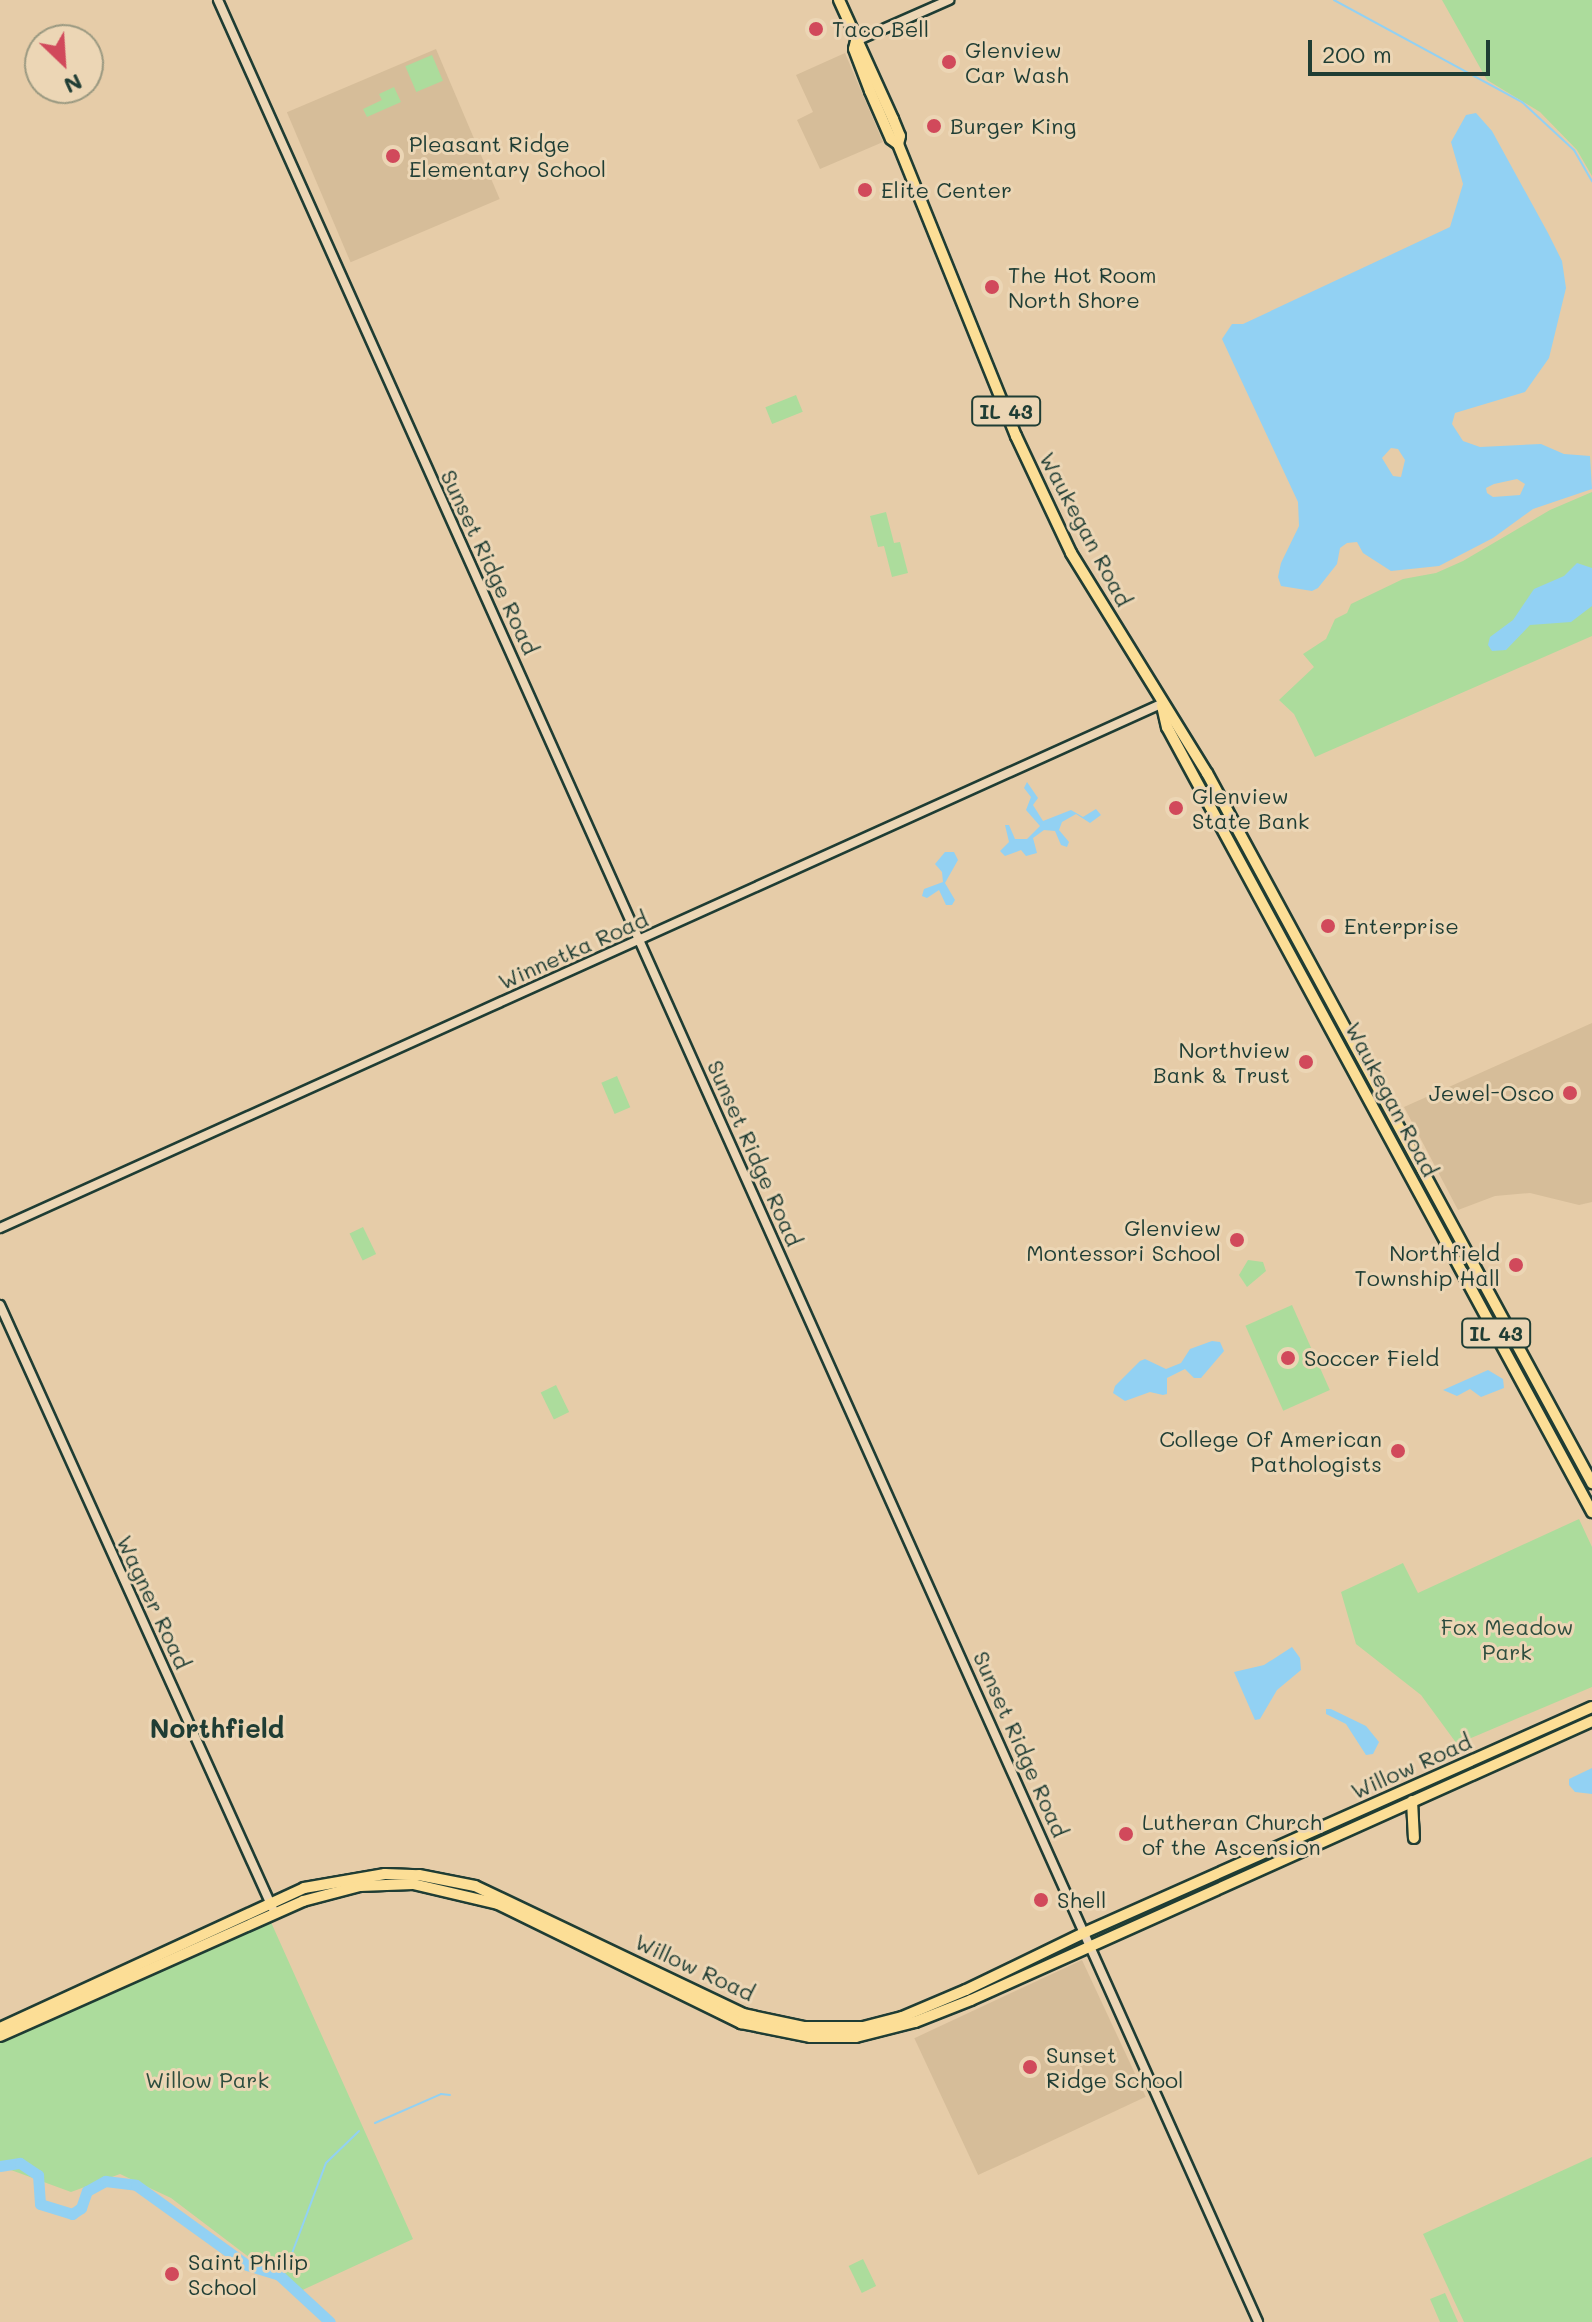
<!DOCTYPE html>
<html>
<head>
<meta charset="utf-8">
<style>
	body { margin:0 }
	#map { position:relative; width:1592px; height:2322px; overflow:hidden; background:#e6cca8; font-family:Mali,sans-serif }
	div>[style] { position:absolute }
	.built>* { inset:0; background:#d6bd99; transform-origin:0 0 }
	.green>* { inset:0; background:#acdc9c; transform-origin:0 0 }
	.water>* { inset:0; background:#92d1f3 }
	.stream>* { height:2px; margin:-1px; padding:0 1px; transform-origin:1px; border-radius:1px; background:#92d1f3 }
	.river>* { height:11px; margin:-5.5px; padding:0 5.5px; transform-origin:5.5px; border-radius:5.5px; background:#92d1f3 }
	.roads { filter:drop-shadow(2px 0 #1f3d34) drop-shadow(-2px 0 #1f3d34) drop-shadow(0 2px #1f3d34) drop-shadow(0 -2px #1f3d34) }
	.tertiary>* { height:8px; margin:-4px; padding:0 4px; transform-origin:4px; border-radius:4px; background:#ecd6b5 }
	.primary>* { height:10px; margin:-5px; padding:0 5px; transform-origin:5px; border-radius:5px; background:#fcde96 }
	.dots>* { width:22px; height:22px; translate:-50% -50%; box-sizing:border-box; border:4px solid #ecd6b5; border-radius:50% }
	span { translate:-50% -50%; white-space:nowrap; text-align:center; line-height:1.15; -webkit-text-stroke:6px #ecd6b5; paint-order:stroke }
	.shield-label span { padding:2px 6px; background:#ecd6b5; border:2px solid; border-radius:6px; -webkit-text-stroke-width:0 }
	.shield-label { font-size:20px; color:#1f3d34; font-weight:700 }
	.poi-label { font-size:22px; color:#1f3d34 }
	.left { translate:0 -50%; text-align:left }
	.right { translate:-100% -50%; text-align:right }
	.street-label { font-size:22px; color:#1f3d34 }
	.park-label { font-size:22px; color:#2d4d3e }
	.quarter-label { font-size:26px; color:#1f3d34; font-weight:700 }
	.north { position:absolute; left:24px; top:24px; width:80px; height:80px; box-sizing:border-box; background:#ecd6b5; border:2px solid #9a9981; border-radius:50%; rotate:155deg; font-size:22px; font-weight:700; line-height:32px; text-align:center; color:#1f3d34 }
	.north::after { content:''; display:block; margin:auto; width:28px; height:36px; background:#d1495b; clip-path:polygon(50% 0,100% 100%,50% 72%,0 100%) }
	.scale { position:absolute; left:1308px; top:40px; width:182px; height:36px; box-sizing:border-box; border:4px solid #1f3d34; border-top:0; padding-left:10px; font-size:24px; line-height:28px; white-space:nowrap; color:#1f3d34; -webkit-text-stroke:6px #ecd6b5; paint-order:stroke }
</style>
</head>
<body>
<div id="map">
	<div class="built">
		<div style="left:436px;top:49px;width:163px;height:162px;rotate:67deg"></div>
		<div style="clip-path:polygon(845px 53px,883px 142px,820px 169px,797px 120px,813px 112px,796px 75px)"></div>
		<div style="clip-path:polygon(1592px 1023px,1592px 1202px,1579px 1205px,1530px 1193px,1495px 1196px,1458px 1210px,1404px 1107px)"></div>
		<div style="left:1082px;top:1960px;width:151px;height:185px;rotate:65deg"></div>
	</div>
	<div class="green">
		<div style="clip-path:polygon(1442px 0,1592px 0,1592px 176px,1577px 150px,1540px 112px,1487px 80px)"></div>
		<div style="left:432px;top:55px;width:28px;height:29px;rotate:67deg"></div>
		<div style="clip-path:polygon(394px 87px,401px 102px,367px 117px,363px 109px,382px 100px,379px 94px)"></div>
		<div style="left:796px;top:395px;width:18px;height:33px;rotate:68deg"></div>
		<div style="clip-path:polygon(1592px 492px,1592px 636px,1315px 757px,1294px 714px,1279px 700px,1314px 667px,1303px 654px,1326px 639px,1335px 619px,1347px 613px,1351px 604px,1403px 579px,1436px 573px,1463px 561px,1550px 510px)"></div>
		<div style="clip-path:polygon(886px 512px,894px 543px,900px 542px,908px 573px,892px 577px,884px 546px,878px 547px,870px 516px)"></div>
		<div style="left:617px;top:1076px;width:34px;height:17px;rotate:67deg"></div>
		<div style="left:363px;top:1227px;width:30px;height:15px;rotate:64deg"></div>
		<div style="clip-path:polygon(1248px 1260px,1263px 1262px,1266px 1271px,1247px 1287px,1239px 1275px)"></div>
		<div style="left:1292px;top:1305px;width:93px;height:51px;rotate:66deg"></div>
		<div style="left:556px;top:1385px;width:30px;height:17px;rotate:64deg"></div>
		<div style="clip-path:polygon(1579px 1519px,1592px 1547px,1592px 1687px,1457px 1744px,1421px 1695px,1356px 1644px,1341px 1592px,1403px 1563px,1418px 1593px)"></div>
		<div style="clip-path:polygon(270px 1920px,413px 2239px,296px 2293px,171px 2198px,120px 2174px,71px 2192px,0 2166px,0 2039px)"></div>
		<div style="clip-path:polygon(1592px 2157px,1592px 2322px,1464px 2322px,1423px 2234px)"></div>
		<div style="left:863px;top:2259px;width:30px;height:16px;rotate:64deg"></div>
		<div style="clip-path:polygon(1445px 2293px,1458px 2322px,1440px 2322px,1430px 2299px)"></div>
	</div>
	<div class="water">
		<div style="clip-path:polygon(evenodd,1476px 113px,1492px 131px,1548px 233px,1562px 261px,1566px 288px,1549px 358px,1525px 392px,1455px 413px,1452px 424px,1463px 441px,1480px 447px,1541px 444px,1564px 454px,1590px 456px,1592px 489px,1533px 509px,1493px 538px,1439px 566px,1391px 571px,1363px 553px,1357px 542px,1347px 543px,1340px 548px,1337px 564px,1318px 588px,1312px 591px,1281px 586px,1278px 577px,1281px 563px,1299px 526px,1298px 502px,1222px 339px,1232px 324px,1243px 324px,1450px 227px,1463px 184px,1451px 142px,1466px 115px,1476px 113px,1391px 448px,1398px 449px,1405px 460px,1401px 477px,1393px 476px,1382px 458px,1391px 448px,1476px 113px,1517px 479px,1525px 484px,1520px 495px,1493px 497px,1487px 493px,1486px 488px,1494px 484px,1517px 479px)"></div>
		<div style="clip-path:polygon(1577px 563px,1592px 568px,1592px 606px,1571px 622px,1530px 625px,1506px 650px,1492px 651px,1488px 645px,1490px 637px,1513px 620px,1534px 589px,1564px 576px)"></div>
		<div style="clip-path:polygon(1027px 782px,1038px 798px,1033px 805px,1043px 821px,1071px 810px,1083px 817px,1096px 809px,1101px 815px,1090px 823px,1076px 814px,1062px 822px,1059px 830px,1069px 842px,1067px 847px,1061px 845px,1055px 831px,1044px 830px,1033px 838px,1037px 853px,1026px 856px,1021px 850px,1005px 856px,1000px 851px,1009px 842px,1005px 825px,1009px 825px,1015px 839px,1027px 839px,1040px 826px,1026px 810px,1031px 797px,1024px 788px)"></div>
		<div style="clip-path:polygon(945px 852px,954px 852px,958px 860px,945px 883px,955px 900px,952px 905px,946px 905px,939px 890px,927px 898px,922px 896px,924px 889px,943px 882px,942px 872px,935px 864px)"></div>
		<div style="clip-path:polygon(1212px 1341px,1220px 1342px,1224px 1351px,1201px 1378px,1194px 1378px,1185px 1369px,1167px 1378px,1167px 1394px,1163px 1395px,1150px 1392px,1125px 1401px,1113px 1393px,1115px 1386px,1140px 1361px,1145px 1359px,1166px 1369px,1181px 1363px,1190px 1349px)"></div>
		<div style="clip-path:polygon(1488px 1370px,1503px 1379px,1504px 1388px,1481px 1397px,1470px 1389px,1457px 1396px,1443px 1390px)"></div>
		<div style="clip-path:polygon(1292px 1647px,1300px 1658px,1301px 1670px,1277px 1690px,1260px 1719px,1255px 1720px,1234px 1672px,1264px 1665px)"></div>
		<div style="clip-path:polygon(1331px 1709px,1366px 1726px,1379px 1742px,1373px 1754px,1366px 1755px,1346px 1724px,1326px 1714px,1326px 1709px)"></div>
		<div style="clip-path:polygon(1592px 1768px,1592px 1794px,1575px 1792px,1569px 1785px,1569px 1779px)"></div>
	</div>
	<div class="stream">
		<div style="left:1334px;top:0;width:214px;rotate:28.5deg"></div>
		<div style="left:1522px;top:102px;width:71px;rotate:42.7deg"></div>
		<div style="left:1574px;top:150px;width:36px;rotate:60deg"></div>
		<div style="left:375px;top:2123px;width:72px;rotate:-23.7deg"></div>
		<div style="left:441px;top:2094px;width:9px;rotate:6deg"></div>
		<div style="left:247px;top:2265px;width:45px;rotate:-11.6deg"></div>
		<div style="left:291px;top:2256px;width:99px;rotate:-69.4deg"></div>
		<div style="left:326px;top:2163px;width:46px;rotate:-44.1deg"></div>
	</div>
	<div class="river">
		<div style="left:0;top:2166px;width:20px;rotate:-9deg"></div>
		<div style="left:20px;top:2163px;width:22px;rotate:34deg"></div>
		<div style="left:38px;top:2175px;width:29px;rotate:86deg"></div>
		<div style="left:40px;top:2204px;width:34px;rotate:17deg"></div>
		<div style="left:72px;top:2214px;width:11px;rotate:-34deg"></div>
		<div style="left:81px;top:2208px;width:18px;rotate:-71deg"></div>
		<div style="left:87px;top:2191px;width:21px;rotate:-29deg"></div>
		<div style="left:105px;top:2181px;width:31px;rotate:7deg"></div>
		<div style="left:136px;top:2185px;width:137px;rotate:35.8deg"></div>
		<div style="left:247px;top:2265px;width:34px;rotate:17deg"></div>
		<div style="left:279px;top:2275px;width:69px;rotate:42.7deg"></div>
	</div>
	<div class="roads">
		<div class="tertiary">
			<div style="left:218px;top:0;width:2544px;rotate:65.87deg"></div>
			<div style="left:856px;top:41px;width:102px;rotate:-23.8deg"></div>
			<div style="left:0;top:1228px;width:1274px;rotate:-24.29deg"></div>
			<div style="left:0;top:1305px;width:663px;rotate:65.68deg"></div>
		</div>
		<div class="primary">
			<div style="left:839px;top:0;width:131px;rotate:65.6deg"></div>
			<div style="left:893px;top:119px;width:18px;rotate:68deg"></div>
			<div style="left:900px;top:136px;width:8px;rotate:104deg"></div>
			<div style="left:856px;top:41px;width:8px;rotate:104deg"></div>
			<div style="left:854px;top:49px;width:45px;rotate:69.1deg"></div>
			<div style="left:870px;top:91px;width:52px;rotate:66.4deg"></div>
			<div style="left:891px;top:139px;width:9px;rotate:36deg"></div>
			<div style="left:898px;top:144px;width:315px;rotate:68deg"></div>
			<div style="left:1016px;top:436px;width:129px;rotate:64.8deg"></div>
			<div style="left:1071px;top:553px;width:259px;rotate:58.3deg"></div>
			<div style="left:1207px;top:773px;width:808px;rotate:61.53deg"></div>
			<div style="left:1162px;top:706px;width:22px;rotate:77deg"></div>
			<div style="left:1167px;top:727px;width:893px;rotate:61.57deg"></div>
			<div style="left:1412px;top:1801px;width:37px;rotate:87deg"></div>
			<div style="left:0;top:2028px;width:335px;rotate:-24.7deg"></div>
			<div style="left:304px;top:1888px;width:82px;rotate:-9.8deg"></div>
			<div style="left:385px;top:1874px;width:34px;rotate:2deg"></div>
			<div style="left:419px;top:1875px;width:57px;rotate:11.1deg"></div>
			<div style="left:475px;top:1886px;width:297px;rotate:25.5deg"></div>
			<div style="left:743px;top:2014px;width:62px;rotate:12deg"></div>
			<div style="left:804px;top:2027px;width:59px"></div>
			<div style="left:863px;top:2027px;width:40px;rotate:-14.4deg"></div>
			<div style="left:902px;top:2017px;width:69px;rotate:-22.9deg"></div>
			<div style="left:966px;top:1990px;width:133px;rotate:-25.8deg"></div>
			<div style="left:1086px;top:1932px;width:554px;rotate:-23.97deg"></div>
			<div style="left:0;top:2036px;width:332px;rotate:-24deg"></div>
			<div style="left:303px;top:1901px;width:59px;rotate:-14.7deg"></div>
			<div style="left:360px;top:1886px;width:53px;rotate:-2.2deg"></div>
			<div style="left:413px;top:1884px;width:87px;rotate:13.2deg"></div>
			<div style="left:498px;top:1904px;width:271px;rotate:26.1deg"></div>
			<div style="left:741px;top:2023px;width:70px;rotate:11.5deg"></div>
			<div style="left:810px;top:2037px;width:46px"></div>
			<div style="left:856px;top:2037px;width:61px;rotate:-14.3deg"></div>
			<div style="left:915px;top:2022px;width:60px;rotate:-21.4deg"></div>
			<div style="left:971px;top:2000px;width:681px;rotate:-24.19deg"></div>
		</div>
	</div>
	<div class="dots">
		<div style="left:816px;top:29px;background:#d1495b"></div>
		<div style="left:949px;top:62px;background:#d1495b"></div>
		<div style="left:934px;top:126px;background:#d1495b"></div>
		<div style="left:393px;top:156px;background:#d1495b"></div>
		<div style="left:865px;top:190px;background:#d1495b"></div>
		<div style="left:992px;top:287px;background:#d1495b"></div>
		<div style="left:1176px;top:808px;background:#d1495b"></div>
		<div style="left:1328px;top:926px;background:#d1495b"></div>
		<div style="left:1306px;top:1062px;background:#d1495b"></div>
		<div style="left:1570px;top:1093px;background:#d1495b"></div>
		<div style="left:1237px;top:1240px;background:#d1495b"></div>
		<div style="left:1516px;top:1265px;background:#d1495b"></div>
		<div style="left:1288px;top:1358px;background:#d1495b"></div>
		<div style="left:1398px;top:1451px;background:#d1495b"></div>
		<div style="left:1126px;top:1834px;background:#d1495b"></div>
		<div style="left:1041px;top:1900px;background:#d1495b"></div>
		<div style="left:1030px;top:2067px;background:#d1495b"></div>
		<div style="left:172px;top:2274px;background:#d1495b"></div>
	</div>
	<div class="shield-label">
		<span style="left:1006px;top:411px">IL 43</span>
		<span style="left:1496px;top:1333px">IL 43</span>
	</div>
	<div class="poi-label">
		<span class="left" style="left:832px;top:29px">Taco Bell</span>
		<span class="left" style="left:965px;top:62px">Glenview<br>Car Wash</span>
		<span class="left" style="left:950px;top:126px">Burger King</span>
		<span class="left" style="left:409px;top:156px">Pleasant Ridge<br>Elementary School</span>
		<span class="left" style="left:881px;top:190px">Elite Center</span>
		<span class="left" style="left:1008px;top:287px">The Hot Room<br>North Shore</span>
		<span class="left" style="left:1192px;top:808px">Glenview<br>State Bank</span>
		<span class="left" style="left:1344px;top:926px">Enterprise</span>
		<span class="right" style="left:1290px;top:1062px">Northview<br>Bank &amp; Trust</span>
		<span class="right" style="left:1554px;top:1093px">Jewel-Osco</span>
		<span class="right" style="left:1221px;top:1240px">Glenview<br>Montessori School</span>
		<span class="right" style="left:1500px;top:1265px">Northfield<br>Township Hall</span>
		<span class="left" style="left:1304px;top:1358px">Soccer Field</span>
		<span class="right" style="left:1382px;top:1451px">College Of American<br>Pathologists</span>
		<span class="left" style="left:1142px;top:1834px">Lutheran Church<br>of the Ascension</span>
		<span class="left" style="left:1057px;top:1900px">Shell</span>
		<span class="left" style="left:1046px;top:2067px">Sunset<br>Ridge School</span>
		<span class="left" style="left:188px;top:2274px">Saint Philip<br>School</span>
	</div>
	<div class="street-label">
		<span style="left:1086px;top:529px;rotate:62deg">Waukegan Road</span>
		<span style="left:490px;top:562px;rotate:65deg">Sunset Ridge Road</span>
		<span style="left:573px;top:950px;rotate:-24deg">Winnetka Road</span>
		<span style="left:1392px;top:1099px;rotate:62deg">Waukegan Road</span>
		<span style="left:755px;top:1153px;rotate:66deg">Sunset Ridge Road</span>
		<span style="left:154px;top:1602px;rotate:65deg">Wagner Road</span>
		<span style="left:1021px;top:1744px;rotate:66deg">Sunset Ridge Road</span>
		<span style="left:1411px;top:1766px;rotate:-24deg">Willow Road</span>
		<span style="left:695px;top:1967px;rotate:25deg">Willow Road</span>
	</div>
	<div class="park-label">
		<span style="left:1507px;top:1639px">Fox Meadow<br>Park</span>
		<span style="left:207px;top:2080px">Willow Park</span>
	</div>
	<div class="quarter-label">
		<span style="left:217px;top:1729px">Northfield</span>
	</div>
	<div class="north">N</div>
	<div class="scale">200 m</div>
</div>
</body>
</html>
